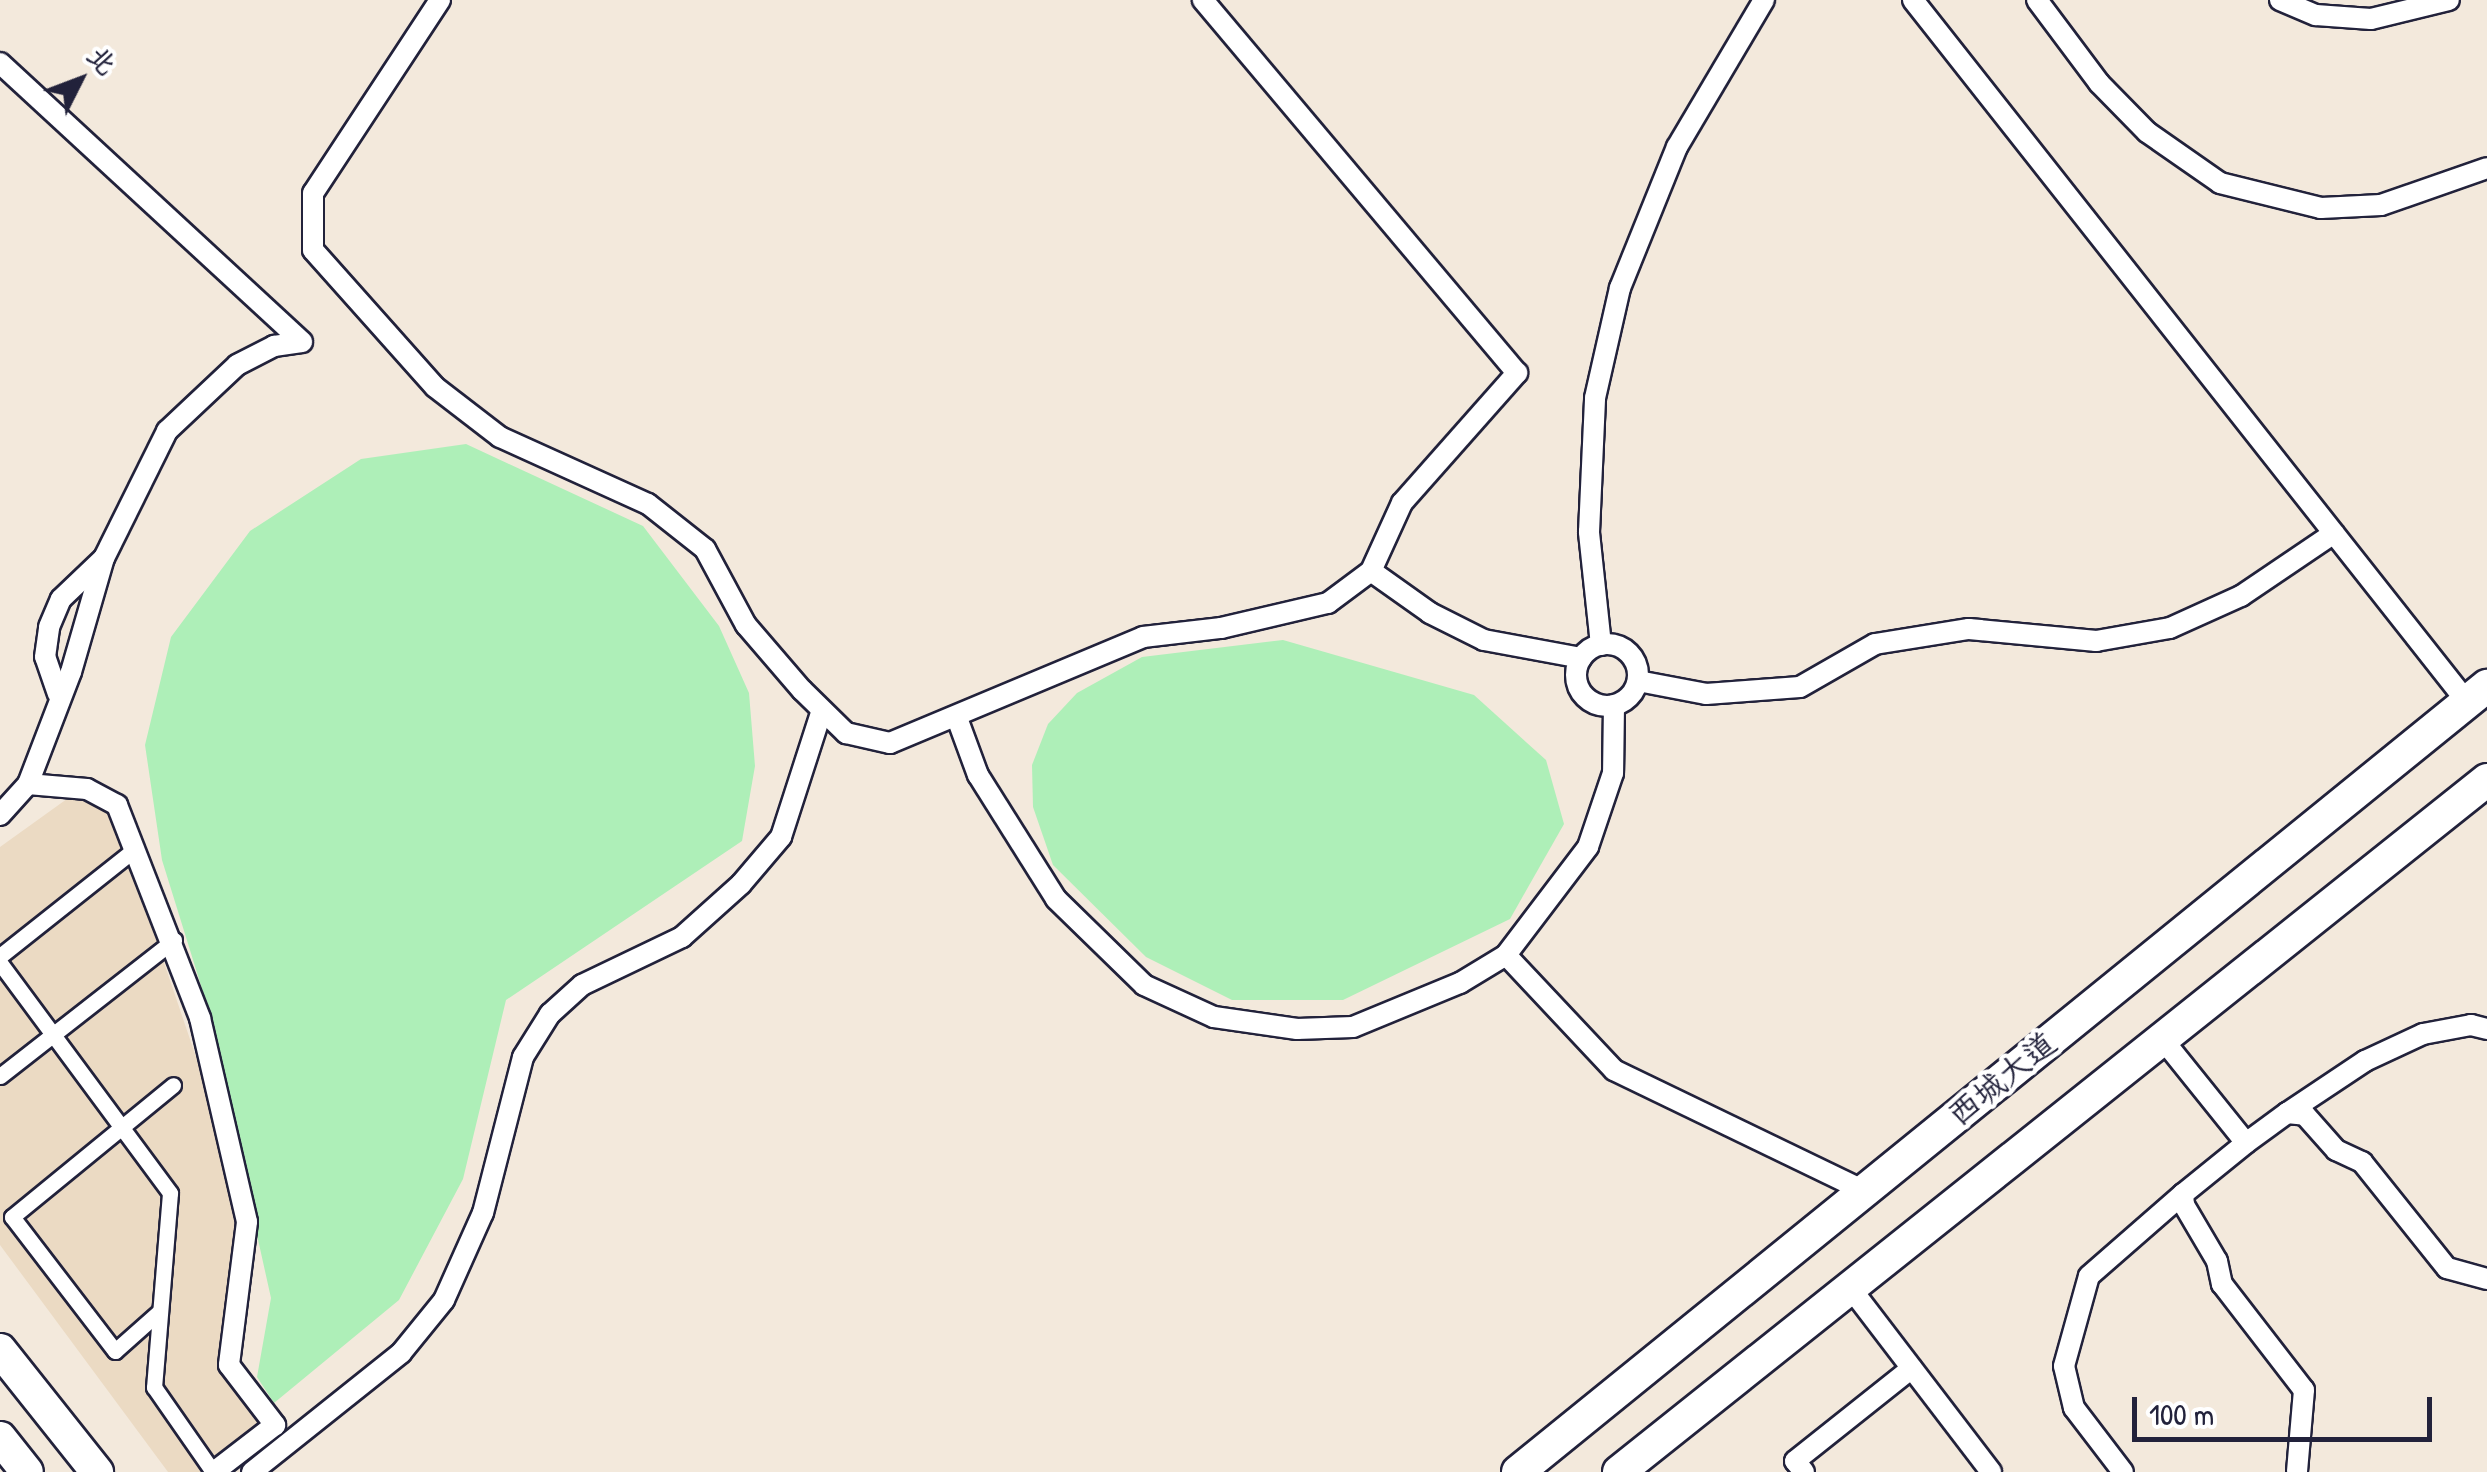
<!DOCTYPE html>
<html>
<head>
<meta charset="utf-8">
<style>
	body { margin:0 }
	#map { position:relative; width:2487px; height:1472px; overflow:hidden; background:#f3e9dc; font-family:"Patrick Hand","LXGW WenKai TC",sans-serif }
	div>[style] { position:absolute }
	.built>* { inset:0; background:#ebdac3 }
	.green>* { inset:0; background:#aeefb8 }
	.roads { filter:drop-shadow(2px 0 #22223b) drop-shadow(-2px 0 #22223b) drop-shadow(0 2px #22223b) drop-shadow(0 -2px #22223b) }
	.pedestrian>* { height:15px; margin:-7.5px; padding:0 7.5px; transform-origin:7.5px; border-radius:7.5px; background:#fff }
	.minor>* { height:20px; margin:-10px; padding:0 10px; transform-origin:10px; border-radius:10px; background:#fff }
	.minor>.ring { margin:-10px; padding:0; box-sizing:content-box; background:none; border:20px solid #fff; border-radius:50% }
	.primary>* { height:32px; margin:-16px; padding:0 16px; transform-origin:16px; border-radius:16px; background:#fff }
	.trunk>* { height:32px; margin:-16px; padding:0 16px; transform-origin:16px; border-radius:16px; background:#fff }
	span { translate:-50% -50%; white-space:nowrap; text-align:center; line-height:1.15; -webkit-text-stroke:9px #fff; paint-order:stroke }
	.street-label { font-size:32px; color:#22223b }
	.north { position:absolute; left:30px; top:30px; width:100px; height:100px; -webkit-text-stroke:8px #fff; paint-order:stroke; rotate:48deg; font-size:28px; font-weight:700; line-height:40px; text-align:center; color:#22223b }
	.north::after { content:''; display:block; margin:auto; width:35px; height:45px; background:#22223b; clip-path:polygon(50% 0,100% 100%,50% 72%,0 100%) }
	.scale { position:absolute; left:2132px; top:1397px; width:300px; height:45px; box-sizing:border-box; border:5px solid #22223b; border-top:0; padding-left:12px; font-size:30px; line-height:35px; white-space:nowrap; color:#22223b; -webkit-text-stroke:8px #fff; paint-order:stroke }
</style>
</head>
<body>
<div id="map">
	<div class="built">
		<div style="clip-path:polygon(78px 791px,114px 815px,235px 1172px,240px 1198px,221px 1369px,278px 1437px,232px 1472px,168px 1472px,0 1245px,0 847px)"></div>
	</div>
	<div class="green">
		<div style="clip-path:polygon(466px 444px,643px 526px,719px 626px,749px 693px,755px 766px,742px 841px,506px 1000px,463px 1179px,399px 1300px,274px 1403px,257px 1377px,271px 1298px,203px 992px,162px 860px,145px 745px,171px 637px,250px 531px,361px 459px)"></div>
		<div style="clip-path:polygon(1283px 640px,1474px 695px,1546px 760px,1564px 824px,1510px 919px,1343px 1000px,1232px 1000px,1146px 957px,1053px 865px,1033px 807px,1032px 765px,1048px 724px,1077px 693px,1142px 657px)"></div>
	</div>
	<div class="roads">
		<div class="pedestrian">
			<div style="left:0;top:956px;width:172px;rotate:-38.4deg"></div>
			<div style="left:0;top:963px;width:286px;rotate:53.5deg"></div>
			<div style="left:170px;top:1193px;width:195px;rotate:94.7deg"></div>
			<div style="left:154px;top:1387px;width:103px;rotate:55.2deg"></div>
			<div style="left:0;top:1076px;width:221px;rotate:-38deg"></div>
			<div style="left:160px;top:1311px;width:60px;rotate:138.4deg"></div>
			<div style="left:115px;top:1351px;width:169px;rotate:-127.5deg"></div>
			<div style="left:12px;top:1217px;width:208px;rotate:-39.3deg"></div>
		</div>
		<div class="minor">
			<div style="left:440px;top:0;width:231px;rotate:123.3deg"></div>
			<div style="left:313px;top:193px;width:57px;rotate:90deg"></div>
			<div style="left:313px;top:250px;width:183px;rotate:48.3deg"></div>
			<div style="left:435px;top:387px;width:82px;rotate:37.6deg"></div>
			<div style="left:500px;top:437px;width:162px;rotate:24.4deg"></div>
			<div style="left:648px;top:504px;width:73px;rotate:38.3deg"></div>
			<div style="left:705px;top:549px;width:86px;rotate:61.7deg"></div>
			<div style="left:746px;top:625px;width:86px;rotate:49.3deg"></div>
			<div style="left:802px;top:690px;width:62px;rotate:44.3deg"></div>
			<div style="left:846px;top:733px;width:45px;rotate:12.8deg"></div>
			<div style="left:890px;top:743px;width:274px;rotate:-22.7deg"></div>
			<div style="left:1143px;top:637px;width:79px;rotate:-6.6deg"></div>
			<div style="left:1221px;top:628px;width:110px;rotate:-13.2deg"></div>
			<div style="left:1328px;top:603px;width:54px;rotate:-36.7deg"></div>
			<div style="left:1371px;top:571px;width:75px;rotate:-65.5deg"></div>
			<div style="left:1402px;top:503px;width:174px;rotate:-48.5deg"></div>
			<div style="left:1517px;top:373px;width:488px;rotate:-130.1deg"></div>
			<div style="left:1913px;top:0;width:894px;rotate:51.72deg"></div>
			<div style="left:2037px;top:0;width:104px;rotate:53.2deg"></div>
			<div style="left:2099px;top:83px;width:69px;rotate:45.6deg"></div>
			<div style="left:2147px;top:132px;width:89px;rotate:34.9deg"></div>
			<div style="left:2220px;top:183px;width:104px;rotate:13.9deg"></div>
			<div style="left:2321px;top:208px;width:60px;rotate:-2.9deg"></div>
			<div style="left:2381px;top:205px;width:112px;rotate:-19.2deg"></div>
			<div style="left:2280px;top:0;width:39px;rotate:23deg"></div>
			<div style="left:2316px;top:15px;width:55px;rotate:4.2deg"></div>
			<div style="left:2371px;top:19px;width:80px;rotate:-13.7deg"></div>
			<div style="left:0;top:63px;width:411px;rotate:42.7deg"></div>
			<div style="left:1371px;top:571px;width:72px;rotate:35.4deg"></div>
			<div style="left:1430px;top:613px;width:60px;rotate:26.6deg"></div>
			<div style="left:1484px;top:640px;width:99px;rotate:10.5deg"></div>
			<div class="ring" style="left:1576px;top:644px;width:42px;height:42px"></div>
			<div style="left:1601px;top:645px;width:114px;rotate:-96.1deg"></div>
			<div style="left:1589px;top:532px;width:134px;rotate:-87.4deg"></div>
			<div style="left:1595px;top:398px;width:113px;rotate:-77.2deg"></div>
			<div style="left:1620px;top:288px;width:152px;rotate:-68deg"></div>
			<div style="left:1677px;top:147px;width:171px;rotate:-59.4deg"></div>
			<div style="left:1638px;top:681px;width:69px;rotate:10.8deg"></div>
			<div style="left:1706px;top:694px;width:94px;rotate:-4.3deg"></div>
			<div style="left:1800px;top:687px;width:86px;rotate:-29.8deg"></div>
			<div style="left:1875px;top:644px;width:95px;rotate:-9.1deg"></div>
			<div style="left:1969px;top:629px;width:128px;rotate:5.4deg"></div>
			<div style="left:2096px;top:641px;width:75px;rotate:-10deg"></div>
			<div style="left:2170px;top:628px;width:78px;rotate:-24.3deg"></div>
			<div style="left:2241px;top:596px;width:112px;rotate:-34.1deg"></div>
			<div style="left:58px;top:694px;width:39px;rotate:-109deg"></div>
			<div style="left:45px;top:657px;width:30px;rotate:-82deg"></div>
			<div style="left:49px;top:627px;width:30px;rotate:-67deg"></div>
			<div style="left:61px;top:599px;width:59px;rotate:-43.6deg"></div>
			<div style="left:1614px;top:705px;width:68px;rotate:90.8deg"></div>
			<div style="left:1613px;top:773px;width:78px;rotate:108.7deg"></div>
			<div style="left:1588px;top:847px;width:136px;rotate:127.2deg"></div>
			<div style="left:1506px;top:955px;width:158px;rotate:46.8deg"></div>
			<div style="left:1614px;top:1070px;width:278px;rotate:25.8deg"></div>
			<div style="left:957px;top:718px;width:61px;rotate:69.8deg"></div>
			<div style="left:978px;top:775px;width:146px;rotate:57.8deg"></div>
			<div style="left:1056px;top:899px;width:123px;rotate:44.3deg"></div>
			<div style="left:1144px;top:985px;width:77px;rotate:24.6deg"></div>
			<div style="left:1214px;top:1017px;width:84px;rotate:8.2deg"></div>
			<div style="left:1297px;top:1029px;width:56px;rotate:-2deg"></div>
			<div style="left:1353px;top:1027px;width:116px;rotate:-22.4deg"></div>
			<div style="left:1460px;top:983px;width:54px;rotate:-31.3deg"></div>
			<div style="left:28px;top:784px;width:59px;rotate:4.8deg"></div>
			<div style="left:87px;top:789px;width:34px;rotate:28deg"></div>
			<div style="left:117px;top:805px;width:229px;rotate:68.7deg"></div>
			<div style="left:200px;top:1018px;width:209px;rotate:77deg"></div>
			<div style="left:247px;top:1222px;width:144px;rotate:97.2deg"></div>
			<div style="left:229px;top:1365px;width:76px;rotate:52.5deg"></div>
			<div style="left:275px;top:1425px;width:77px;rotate:142.4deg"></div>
			<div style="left:0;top:815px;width:42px;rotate:-47.9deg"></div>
			<div style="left:28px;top:784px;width:120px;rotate:-69deg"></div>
			<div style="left:71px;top:672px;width:119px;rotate:-73.9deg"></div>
			<div style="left:104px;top:558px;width:142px;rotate:-63.6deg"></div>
			<div style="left:167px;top:431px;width:96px;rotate:-43.3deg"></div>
			<div style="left:237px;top:365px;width:42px;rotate:-27.2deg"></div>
			<div style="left:274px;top:346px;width:28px;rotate:-8deg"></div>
			<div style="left:2160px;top:1036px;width:137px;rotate:51.2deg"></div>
			<div style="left:2246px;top:1143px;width:51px;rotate:-36.2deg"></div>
			<div style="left:2287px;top:1113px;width:18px;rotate:6deg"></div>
			<div style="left:2305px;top:1115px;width:47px;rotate:48.5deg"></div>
			<div style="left:2336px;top:1150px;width:29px;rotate:25deg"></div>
			<div style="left:2362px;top:1162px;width:136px;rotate:51.3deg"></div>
			<div style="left:2447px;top:1268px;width:41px;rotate:15.4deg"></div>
			<div style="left:2287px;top:1113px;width:94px;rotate:-33.7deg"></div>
			<div style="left:2365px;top:1061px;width:64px;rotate:-25deg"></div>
			<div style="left:2423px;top:1034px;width:49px;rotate:-10.6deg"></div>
			<div style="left:2471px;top:1025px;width:16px;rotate:14deg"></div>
			<div style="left:2246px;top:1143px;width:81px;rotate:141deg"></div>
			<div style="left:2183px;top:1194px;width:11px;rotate:85deg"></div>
			<div style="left:2184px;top:1205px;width:65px;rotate:59.5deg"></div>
			<div style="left:2217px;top:1261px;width:24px;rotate:78deg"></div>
			<div style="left:2222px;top:1284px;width:134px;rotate:52.3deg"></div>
			<div style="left:2304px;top:1390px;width:82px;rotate:94.9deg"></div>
			<div style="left:1849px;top:1286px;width:234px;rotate:52.6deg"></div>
			<div style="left:252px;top:1472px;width:191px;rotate:-38.6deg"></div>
			<div style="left:401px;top:1353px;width:68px;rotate:-50.9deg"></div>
			<div style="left:444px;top:1300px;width:95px;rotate:-65.9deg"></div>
			<div style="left:483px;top:1213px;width:161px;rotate:-75.6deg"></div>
			<div style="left:523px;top:1057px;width:51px;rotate:-57.9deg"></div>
			<div style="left:550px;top:1014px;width:43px;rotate:-42.2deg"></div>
			<div style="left:582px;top:985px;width:111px;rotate:-25.6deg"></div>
			<div style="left:682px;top:937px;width:79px;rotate:-41.9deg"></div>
			<div style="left:741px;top:884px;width:62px;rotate:-49.6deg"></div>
			<div style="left:781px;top:837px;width:133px;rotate:-72.1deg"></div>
			<div style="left:1804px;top:1472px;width:14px;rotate:-129deg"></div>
			<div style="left:1795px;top:1461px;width:149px;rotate:-38.5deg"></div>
			<div style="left:2123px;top:1472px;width:81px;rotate:-127.4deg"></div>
			<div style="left:2074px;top:1408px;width:43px;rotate:-103.4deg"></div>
			<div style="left:2064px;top:1366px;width:93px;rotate:-74.5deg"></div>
			<div style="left:2089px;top:1276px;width:125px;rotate:-41.1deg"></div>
		</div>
		<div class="primary">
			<div style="left:0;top:1350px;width:156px;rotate:51.5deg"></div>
			<div style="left:0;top:1438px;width:43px;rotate:51.5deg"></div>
		</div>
		<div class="trunk">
			<div style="left:1518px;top:1472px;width:1248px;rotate:-39.05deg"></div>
			<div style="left:1619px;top:1472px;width:1110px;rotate:-38.56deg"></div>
		</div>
	</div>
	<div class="street-label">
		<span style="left:2002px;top:1079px;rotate:-39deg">西城大道</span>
	</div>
	<div class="north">北</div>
	<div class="scale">100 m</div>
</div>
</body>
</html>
